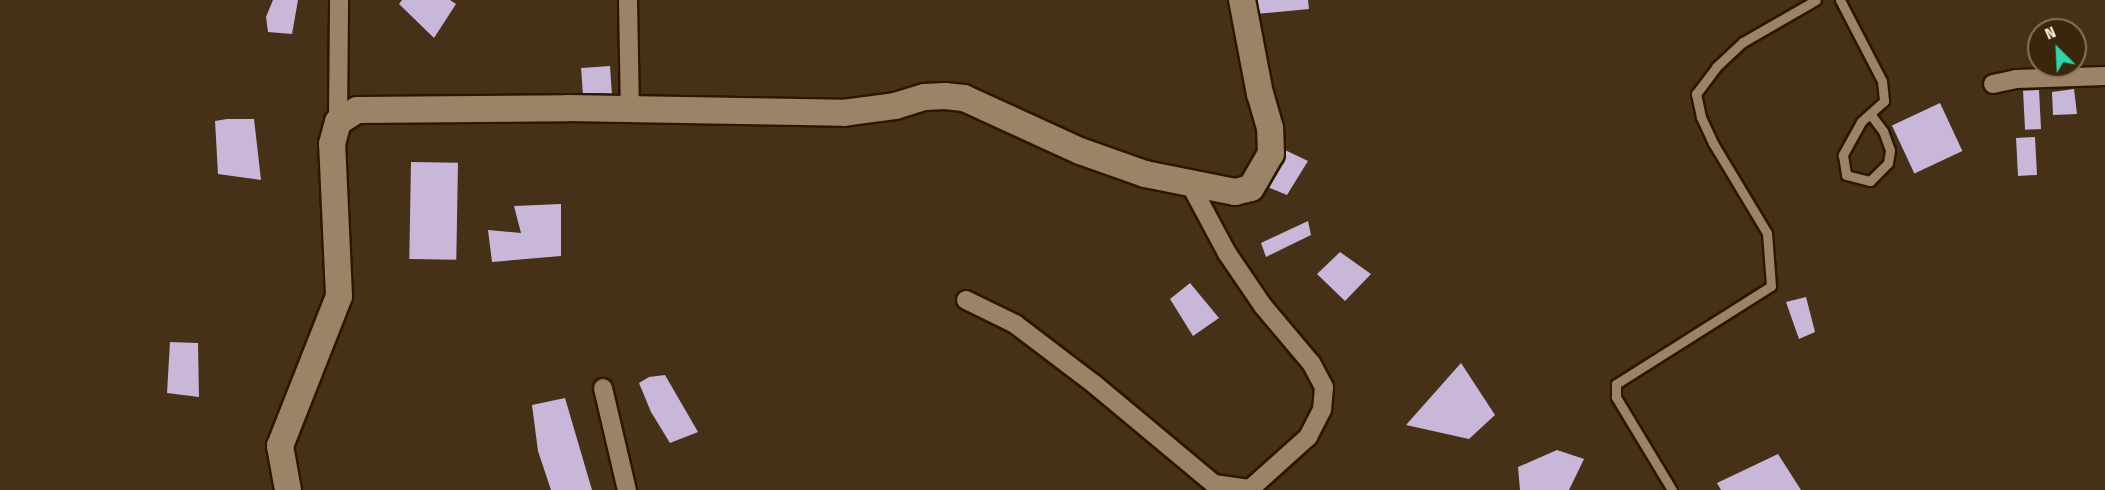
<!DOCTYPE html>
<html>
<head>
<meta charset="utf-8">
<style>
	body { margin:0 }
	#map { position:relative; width:2105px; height:490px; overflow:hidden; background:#463017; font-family:"Fira Sans Condensed",sans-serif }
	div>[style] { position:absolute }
	.building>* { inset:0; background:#c8b7d8; transform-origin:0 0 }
	.roads { filter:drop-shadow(2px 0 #2b1700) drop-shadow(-2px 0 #2b1700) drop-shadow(0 2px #2b1700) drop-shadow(0 -2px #2b1700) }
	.lane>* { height:9px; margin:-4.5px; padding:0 4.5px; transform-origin:4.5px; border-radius:4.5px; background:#9c8267 }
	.street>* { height:18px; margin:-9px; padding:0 9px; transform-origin:9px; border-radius:9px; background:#9c8267 }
	.secondary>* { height:26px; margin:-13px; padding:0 13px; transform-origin:13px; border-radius:13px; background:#9c8267 }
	span { translate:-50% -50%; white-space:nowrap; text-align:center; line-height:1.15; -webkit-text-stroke:6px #3b260c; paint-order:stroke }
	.north { position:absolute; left:2027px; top:18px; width:60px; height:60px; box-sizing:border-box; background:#3b260c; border:2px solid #877560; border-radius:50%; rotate:336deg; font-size:16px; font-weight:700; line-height:24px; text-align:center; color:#faecdd }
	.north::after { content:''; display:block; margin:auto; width:21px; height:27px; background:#30d4aa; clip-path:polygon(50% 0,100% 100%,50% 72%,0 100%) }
</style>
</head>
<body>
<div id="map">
	<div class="building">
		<div style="clip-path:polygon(273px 0,298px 0,292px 34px,268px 32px,266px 17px)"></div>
		<div style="clip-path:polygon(402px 0,450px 0,456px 4px,434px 38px,399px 4px)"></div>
		<div style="clip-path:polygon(1255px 0,1308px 0,1309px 9px,1256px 14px)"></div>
		<div style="left:610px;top:66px;width:32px;height:29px;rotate:86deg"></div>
		<div style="clip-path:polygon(2074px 89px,2077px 114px,2053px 115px,2052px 92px)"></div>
		<div style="left:2039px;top:90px;width:39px;height:16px;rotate:87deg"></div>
		<div style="left:1940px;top:103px;width:53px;height:53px;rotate:65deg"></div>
		<div style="clip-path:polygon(227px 119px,254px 119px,261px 180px,218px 174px,215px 121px)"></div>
		<div style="left:2035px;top:137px;width:38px;height:19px;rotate:87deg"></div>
		<div style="clip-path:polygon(1285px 150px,1308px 161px,1287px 195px,1265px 186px)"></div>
		<div style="left:411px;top:162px;width:47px;height:97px;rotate:1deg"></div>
		<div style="clip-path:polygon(561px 204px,561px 256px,492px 262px,488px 230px,521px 233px,514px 206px)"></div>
		<div style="clip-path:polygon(1308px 221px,1311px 235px,1266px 257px,1261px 243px)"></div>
		<div style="clip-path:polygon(1340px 252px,1371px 274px,1345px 301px,1317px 274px)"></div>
		<div style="clip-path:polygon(1190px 283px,1219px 318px,1193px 336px,1170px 299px)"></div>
		<div style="clip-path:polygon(1806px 297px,1815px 332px,1799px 339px,1786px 302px)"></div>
		<div style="clip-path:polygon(170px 342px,198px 343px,199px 397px,167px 393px)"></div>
		<div style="clip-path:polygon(1461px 363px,1495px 415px,1469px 439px,1406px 425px)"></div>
		<div style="clip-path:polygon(665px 375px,698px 432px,670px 443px,651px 412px,639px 383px,649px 377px)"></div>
		<div style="clip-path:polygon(565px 398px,592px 490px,551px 490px,538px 451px,532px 405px)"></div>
		<div style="clip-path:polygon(1557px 450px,1584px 459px,1569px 490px,1520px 490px,1518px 467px)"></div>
		<div style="clip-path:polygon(1778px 454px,1801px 490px,1721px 490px,1717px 483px)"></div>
	</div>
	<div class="roads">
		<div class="lane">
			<div style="left:1840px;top:0;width:91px;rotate:62.6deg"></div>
			<div style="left:1882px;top:81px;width:20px;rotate:84deg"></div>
			<div style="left:1884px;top:101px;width:31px;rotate:138deg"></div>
			<div style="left:1861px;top:122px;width:38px;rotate:119deg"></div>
			<div style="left:1843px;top:155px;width:20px;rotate:81deg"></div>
			<div style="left:1846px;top:175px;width:25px;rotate:14deg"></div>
			<div style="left:1870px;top:181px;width:25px;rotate:-45deg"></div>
			<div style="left:1888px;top:163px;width:13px;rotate:-81deg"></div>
			<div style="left:1890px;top:150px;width:20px;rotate:-110deg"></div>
			<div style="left:1883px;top:131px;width:21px;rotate:-127deg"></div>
			<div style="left:1672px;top:490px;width:109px;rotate:-121.1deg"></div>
			<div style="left:1616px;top:397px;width:13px;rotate:-90deg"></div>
			<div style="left:1616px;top:384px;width:183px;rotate:-32.3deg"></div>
			<div style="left:1771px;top:286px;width:53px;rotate:-94.3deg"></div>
			<div style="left:1767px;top:233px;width:105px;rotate:-121deg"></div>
			<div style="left:1713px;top:143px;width:29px;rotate:-115deg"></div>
			<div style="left:1701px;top:117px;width:24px;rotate:-102deg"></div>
			<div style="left:1696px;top:94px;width:34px;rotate:-53deg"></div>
			<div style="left:1716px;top:67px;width:37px;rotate:-43deg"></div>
			<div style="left:1743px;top:42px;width:84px;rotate:-29.9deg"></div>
		</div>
		<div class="street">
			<div style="left:628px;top:0;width:110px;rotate:89deg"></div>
			<div style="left:1993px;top:84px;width:24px;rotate:-12deg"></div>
			<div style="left:2016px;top:79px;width:89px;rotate:-1.9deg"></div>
			<div style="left:338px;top:122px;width:122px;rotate:-89.5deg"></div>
			<div style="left:966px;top:300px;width:55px;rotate:26.1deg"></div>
			<div style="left:1015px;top:324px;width:99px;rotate:37.2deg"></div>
			<div style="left:1094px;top:384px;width:156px;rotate:39.8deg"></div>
			<div style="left:1214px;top:484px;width:36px;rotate:8deg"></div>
			<div style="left:1250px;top:489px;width:78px;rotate:-41.9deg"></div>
			<div style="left:1308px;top:437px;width:30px;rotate:-63deg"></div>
			<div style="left:1322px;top:410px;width:23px;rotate:-85deg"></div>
			<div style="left:1324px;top:387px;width:27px;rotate:-118deg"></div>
			<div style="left:1311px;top:363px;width:75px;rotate:-130.1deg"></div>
			<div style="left:1263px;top:306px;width:64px;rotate:-124.2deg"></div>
			<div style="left:1227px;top:253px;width:78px;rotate:-118.2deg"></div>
			<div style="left:603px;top:388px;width:105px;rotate:76.8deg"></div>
		</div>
		<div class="secondary">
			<div style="left:288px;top:490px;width:45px;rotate:-100.3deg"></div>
			<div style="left:280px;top:446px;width:161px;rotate:-68.5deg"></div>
			<div style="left:339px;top:296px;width:152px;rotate:-92.6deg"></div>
			<div style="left:332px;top:144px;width:23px;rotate:-75deg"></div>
			<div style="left:338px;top:122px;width:22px;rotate:-32deg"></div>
			<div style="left:357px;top:110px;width:211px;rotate:-0.5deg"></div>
			<div style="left:568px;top:108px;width:275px;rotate:1deg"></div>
			<div style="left:843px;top:113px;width:52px;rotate:-7.7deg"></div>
			<div style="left:895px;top:106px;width:31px;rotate:-17deg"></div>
			<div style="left:925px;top:97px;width:20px;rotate:-3deg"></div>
			<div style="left:945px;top:96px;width:19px;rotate:6deg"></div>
			<div style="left:964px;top:98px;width:128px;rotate:24.6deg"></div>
			<div style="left:1080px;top:151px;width:69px;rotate:19.5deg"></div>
			<div style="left:1145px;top:174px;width:92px;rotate:11.3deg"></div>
			<div style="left:1235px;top:192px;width:16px;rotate:-14deg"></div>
			<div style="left:1251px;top:188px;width:39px;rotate:-60deg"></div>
			<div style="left:1271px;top:154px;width:26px;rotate:-92deg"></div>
			<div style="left:1270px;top:128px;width:35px;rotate:-106deg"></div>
			<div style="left:1260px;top:94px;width:96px;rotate:-100.8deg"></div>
		</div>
	</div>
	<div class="north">N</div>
</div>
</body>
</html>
